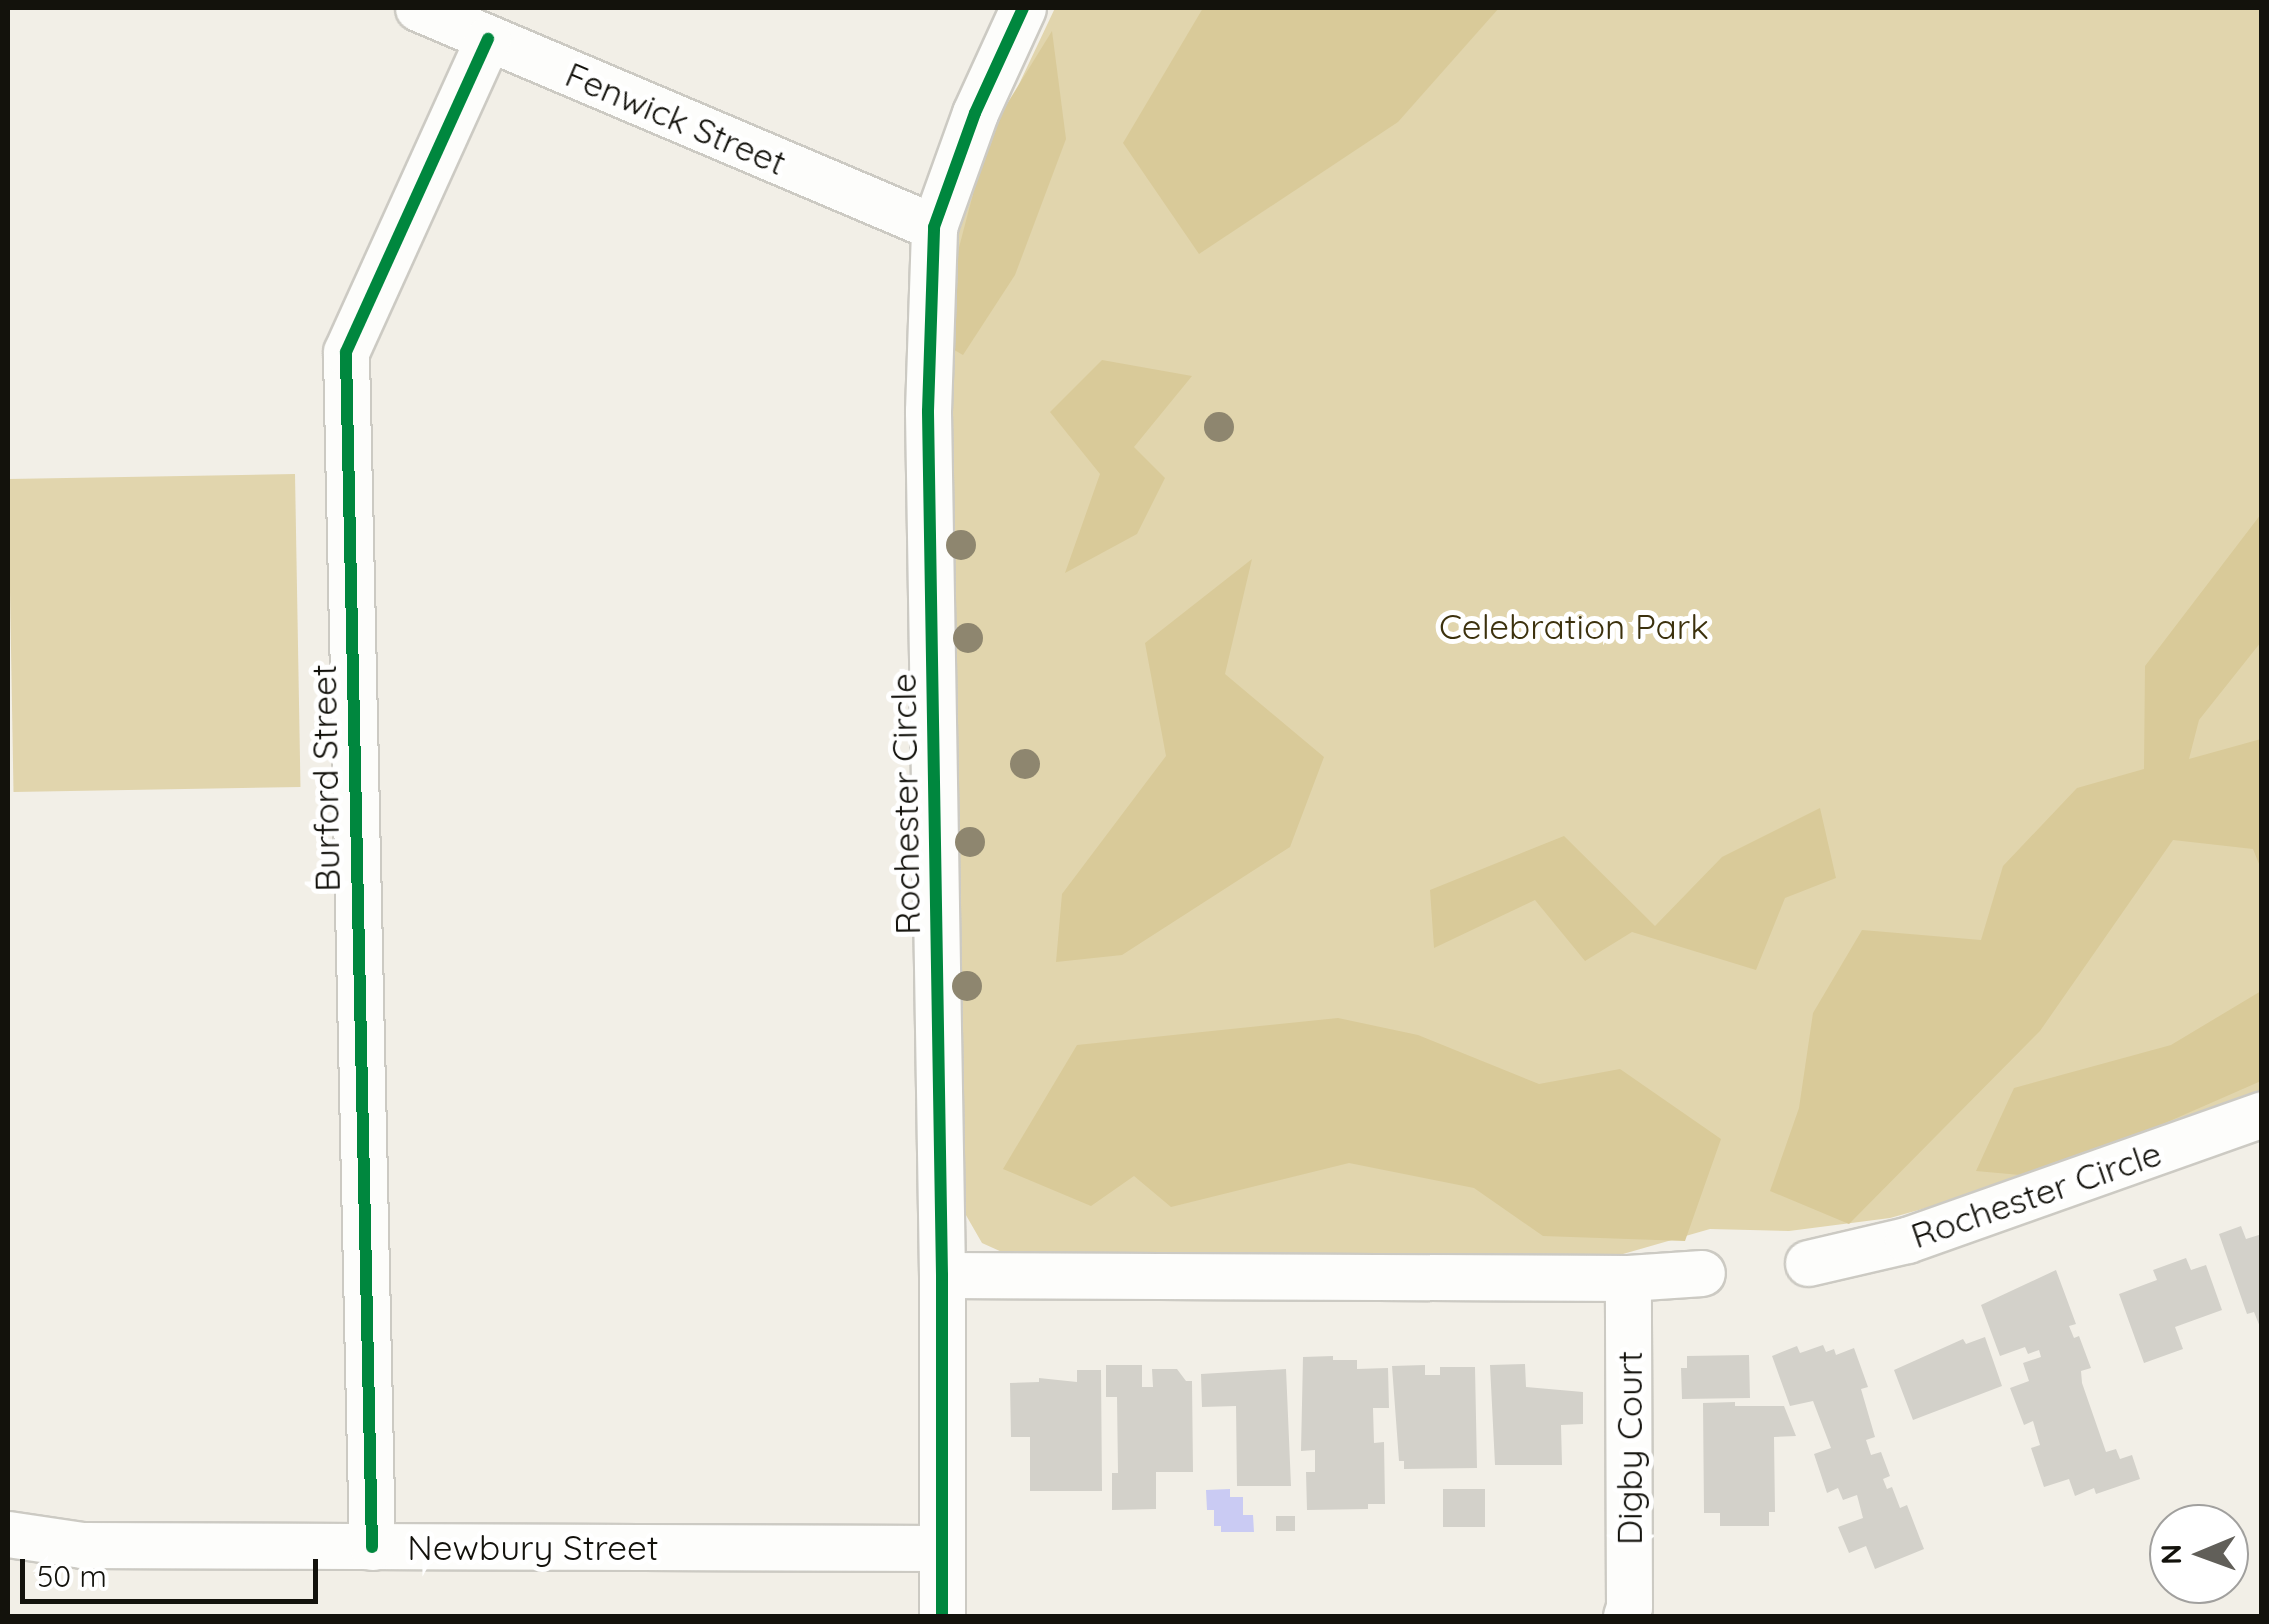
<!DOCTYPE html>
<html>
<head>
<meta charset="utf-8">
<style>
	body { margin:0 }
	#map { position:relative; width:2269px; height:1624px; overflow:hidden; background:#f2efe7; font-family:Quicksand,sans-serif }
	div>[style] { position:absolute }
	.green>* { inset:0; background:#e1d5ad; transform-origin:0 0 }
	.forest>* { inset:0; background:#d9ca99 }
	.water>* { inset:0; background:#cacbf3 }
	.building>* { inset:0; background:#d3d1ca; transform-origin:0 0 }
	.roads { filter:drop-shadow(2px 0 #cccac3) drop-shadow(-2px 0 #cccac3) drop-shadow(0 2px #cccac3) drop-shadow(0 -2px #cccac3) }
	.minor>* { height:45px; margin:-22.5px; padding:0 22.5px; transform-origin:22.5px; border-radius:22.5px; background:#fdfdfb }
	.cycleway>* { height:12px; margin:-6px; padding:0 6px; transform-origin:6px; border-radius:6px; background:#00873e }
	.trees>* { width:30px; height:30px; margin:-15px; border-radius:50%; background:#8e866f }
	span { translate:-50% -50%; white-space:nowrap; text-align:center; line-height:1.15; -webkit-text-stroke:10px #fff; paint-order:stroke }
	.street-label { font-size:35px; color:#13120c }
	.park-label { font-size:35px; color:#3c310d }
	.frame { position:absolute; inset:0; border:10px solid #13120c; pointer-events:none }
	.north { position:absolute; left:2149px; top:1504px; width:100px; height:100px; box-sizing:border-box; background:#fff; border:2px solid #a1a09e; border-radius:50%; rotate:269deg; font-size:28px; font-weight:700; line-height:40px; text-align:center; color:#13120c }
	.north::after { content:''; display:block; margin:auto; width:35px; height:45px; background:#615f59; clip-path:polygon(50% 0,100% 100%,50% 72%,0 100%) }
	.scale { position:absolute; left:20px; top:1559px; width:298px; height:45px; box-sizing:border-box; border:5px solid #13120c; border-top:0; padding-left:12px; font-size:30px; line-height:35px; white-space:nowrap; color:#13120c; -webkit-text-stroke:8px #fff; paint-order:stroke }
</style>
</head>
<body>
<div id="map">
	<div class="green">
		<div style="clip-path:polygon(1055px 8px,2261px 8px,2261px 1093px,1969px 1196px,1890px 1218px,1789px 1231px,1710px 1229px,1623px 1254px,1013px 1257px,982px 1243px,963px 1210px,951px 321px,957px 237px,993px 139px)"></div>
		<div style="left:295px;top:474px;width:313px;height:287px;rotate:89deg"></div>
	</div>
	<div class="forest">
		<div style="clip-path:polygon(1203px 8px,1499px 8px,1398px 122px,1199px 254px,1123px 143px)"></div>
		<div style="clip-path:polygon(1052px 31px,1066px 139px,1015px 275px,963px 355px,935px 339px,989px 133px)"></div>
		<div style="clip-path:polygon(1102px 360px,1192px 376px,1134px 447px,1165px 478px,1137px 534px,1065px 573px,1100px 474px,1050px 412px)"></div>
		<div style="clip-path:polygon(2261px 514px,2261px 642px,2199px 720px,2189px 759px,2261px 739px,2261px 869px,2253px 849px,2173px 840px,2040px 1031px,1849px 1224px,1770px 1191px,1799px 1108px,1813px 1013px,1862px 930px,1981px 940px,2003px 866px,2077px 788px,2144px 769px,2145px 666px)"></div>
		<div style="clip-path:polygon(1252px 559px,1225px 674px,1324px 757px,1290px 847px,1122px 955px,1056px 962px,1062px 894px,1166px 756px,1145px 643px)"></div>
		<div style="clip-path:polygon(1820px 808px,1836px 878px,1785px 898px,1756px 970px,1632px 932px,1585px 961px,1535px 900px,1434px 948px,1430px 890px,1564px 836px,1655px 926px,1722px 857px)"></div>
		<div style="clip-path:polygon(2261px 991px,2261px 1081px,2042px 1177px,1976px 1171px,2014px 1088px,2171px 1045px)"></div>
		<div style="clip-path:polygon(1338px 1018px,1418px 1035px,1539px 1084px,1620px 1069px,1721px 1139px,1685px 1241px,1543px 1236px,1474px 1188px,1349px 1163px,1171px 1207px,1134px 1176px,1091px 1206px,1003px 1169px,1077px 1045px)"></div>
	</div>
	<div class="water">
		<div style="clip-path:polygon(1230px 1489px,1230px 1497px,1243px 1497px,1243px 1515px,1253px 1515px,1254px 1532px,1221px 1532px,1221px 1526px,1214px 1526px,1214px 1510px,1207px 1510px,1206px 1490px)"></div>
	</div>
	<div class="building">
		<div style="clip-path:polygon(2241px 1226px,2246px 1239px,2262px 1234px,2262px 1332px,2254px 1312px,2247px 1314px,2219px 1234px)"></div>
		<div style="clip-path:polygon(2186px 1258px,2191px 1270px,2206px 1265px,2222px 1310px,2175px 1327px,2183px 1349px,2144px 1363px,2119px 1294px,2157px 1280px,2153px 1270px)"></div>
		<div style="clip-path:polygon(2056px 1270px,2076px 1324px,2069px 1326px,2074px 1338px,2079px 1336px,2091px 1368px,2081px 1371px,2082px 1383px,2106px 1452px,2116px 1449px,2120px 1459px,2132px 1455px,2140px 1479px,2096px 1494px,2094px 1488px,2075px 1496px,2069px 1479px,2044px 1487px,2031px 1448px,2040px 1445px,2033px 1421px,2024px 1425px,2010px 1388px,2029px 1381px,2023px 1363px,2041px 1357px,2039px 1350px,2028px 1354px,2025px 1347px,2000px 1356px,1981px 1305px)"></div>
		<div style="clip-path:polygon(1985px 1337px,2002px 1386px,1913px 1420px,1894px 1370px,1963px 1339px,1966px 1344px)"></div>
		<div style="clip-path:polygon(1823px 1345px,1826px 1352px,1834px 1349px,1836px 1355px,1854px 1348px,1868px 1387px,1861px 1389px,1875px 1437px,1866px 1440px,1871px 1455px,1881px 1452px,1890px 1476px,1883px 1479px,1887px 1489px,1892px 1487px,1900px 1508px,1907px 1505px,1924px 1549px,1875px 1569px,1866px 1546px,1849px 1553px,1838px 1527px,1863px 1518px,1857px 1495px,1843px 1500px,1838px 1488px,1827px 1493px,1814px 1454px,1831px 1448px,1813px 1401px,1790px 1406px,1772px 1356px,1797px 1346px,1800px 1353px)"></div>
		<div style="clip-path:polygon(1749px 1355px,1750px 1398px,1682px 1399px,1681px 1368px,1687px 1368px,1687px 1356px)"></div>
		<div style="clip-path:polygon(1333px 1356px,1333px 1360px,1357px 1360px,1357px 1369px,1388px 1368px,1389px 1408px,1373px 1408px,1374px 1443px,1384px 1442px,1385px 1504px,1368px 1504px,1368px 1509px,1307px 1510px,1306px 1472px,1315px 1472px,1315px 1450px,1301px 1451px,1303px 1357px)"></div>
		<div style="clip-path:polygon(1525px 1364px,1526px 1387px,1583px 1392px,1583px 1424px,1561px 1425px,1562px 1465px,1495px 1465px,1490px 1365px)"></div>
		<div style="clip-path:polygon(1106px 1365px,1142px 1365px,1142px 1387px,1153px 1387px,1152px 1369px,1177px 1369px,1186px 1381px,1192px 1381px,1193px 1472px,1156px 1472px,1156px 1509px,1112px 1510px,1112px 1473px,1118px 1473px,1117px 1397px,1106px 1397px)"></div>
		<div style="clip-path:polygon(1425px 1365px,1425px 1375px,1440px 1375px,1440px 1367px,1475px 1367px,1477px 1468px,1404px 1469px,1404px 1461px,1399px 1461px,1392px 1366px)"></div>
		<div style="clip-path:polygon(1286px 1369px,1291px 1486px,1237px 1486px,1236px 1406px,1202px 1407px,1201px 1374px)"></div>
		<div style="clip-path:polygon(1077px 1370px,1101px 1370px,1102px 1491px,1030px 1491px,1030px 1437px,1011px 1437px,1010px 1383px,1039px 1382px,1039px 1378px,1077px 1382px)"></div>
		<div style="clip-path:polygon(1735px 1402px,1735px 1406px,1784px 1406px,1796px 1436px,1774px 1437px,1775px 1512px,1769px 1512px,1769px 1526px,1720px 1526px,1720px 1513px,1704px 1513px,1703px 1403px)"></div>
		<div style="left:1443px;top:1489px;width:42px;height:38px"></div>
		<div style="left:1276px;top:1516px;width:19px;height:15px"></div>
	</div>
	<div class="roads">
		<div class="minor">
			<div style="left:418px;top:8px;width:561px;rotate:23deg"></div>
			<div style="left:1808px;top:1263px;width:102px;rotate:-13.1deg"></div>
			<div style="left:1907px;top:1240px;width:377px;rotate:-19.5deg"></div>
			<div style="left:942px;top:1275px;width:686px;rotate:0.25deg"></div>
			<div style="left:1628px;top:1278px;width:74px;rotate:-3.9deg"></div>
			<div style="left:8px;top:1534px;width:75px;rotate:8.5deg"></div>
			<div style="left:82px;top:1545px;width:858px;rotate:0.2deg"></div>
			<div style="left:372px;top:1547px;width:1195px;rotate:-91.25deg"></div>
			<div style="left:346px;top:352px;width:344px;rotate:-65.6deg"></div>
			<div style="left:942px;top:1616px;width:341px;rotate:-90deg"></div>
			<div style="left:942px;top:1275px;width:864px;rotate:-90.93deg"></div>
			<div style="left:928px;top:411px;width:184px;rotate:-88.1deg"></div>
			<div style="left:934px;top:227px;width:121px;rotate:-70.2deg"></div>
			<div style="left:975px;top:113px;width:115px;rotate:-65.4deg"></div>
			<div style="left:1626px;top:1616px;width:9px;rotate:-72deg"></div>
			<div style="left:1629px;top:1607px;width:329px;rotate:-90.2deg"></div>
		</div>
	</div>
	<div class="cycleway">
		<div style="left:372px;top:1547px;width:1195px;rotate:-91.25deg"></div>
		<div style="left:346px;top:352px;width:344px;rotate:-65.6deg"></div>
		<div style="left:942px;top:1616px;width:341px;rotate:-90deg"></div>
		<div style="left:942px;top:1275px;width:864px;rotate:-90.93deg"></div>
		<div style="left:928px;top:411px;width:184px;rotate:-88.1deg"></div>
		<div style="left:934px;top:227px;width:121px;rotate:-70.2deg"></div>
		<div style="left:975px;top:113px;width:115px;rotate:-65.4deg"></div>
	</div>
	<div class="trees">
		<div style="left:1219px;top:427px"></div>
		<div style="left:961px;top:545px"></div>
		<div style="left:968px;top:638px"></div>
		<div style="left:1025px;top:764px"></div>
		<div style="left:970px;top:842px"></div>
		<div style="left:967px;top:986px"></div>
	</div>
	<div class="street-label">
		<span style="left:676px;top:118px;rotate:23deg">Fenwick Street</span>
		<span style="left:325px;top:778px;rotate:-91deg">Burford Street</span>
		<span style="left:905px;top:804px;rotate:-91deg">Rochester Circle</span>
		<span style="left:2036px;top:1194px;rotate:-19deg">Rochester Circle</span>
		<span style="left:1629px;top:1448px;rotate:-90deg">Digby Court</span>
		<span style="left:533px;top:1547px">Newbury Street</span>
	</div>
	<div class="park-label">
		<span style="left:1574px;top:626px">Celebration Park</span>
	</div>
	<div class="frame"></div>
	<div class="north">N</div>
	<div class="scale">50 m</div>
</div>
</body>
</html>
